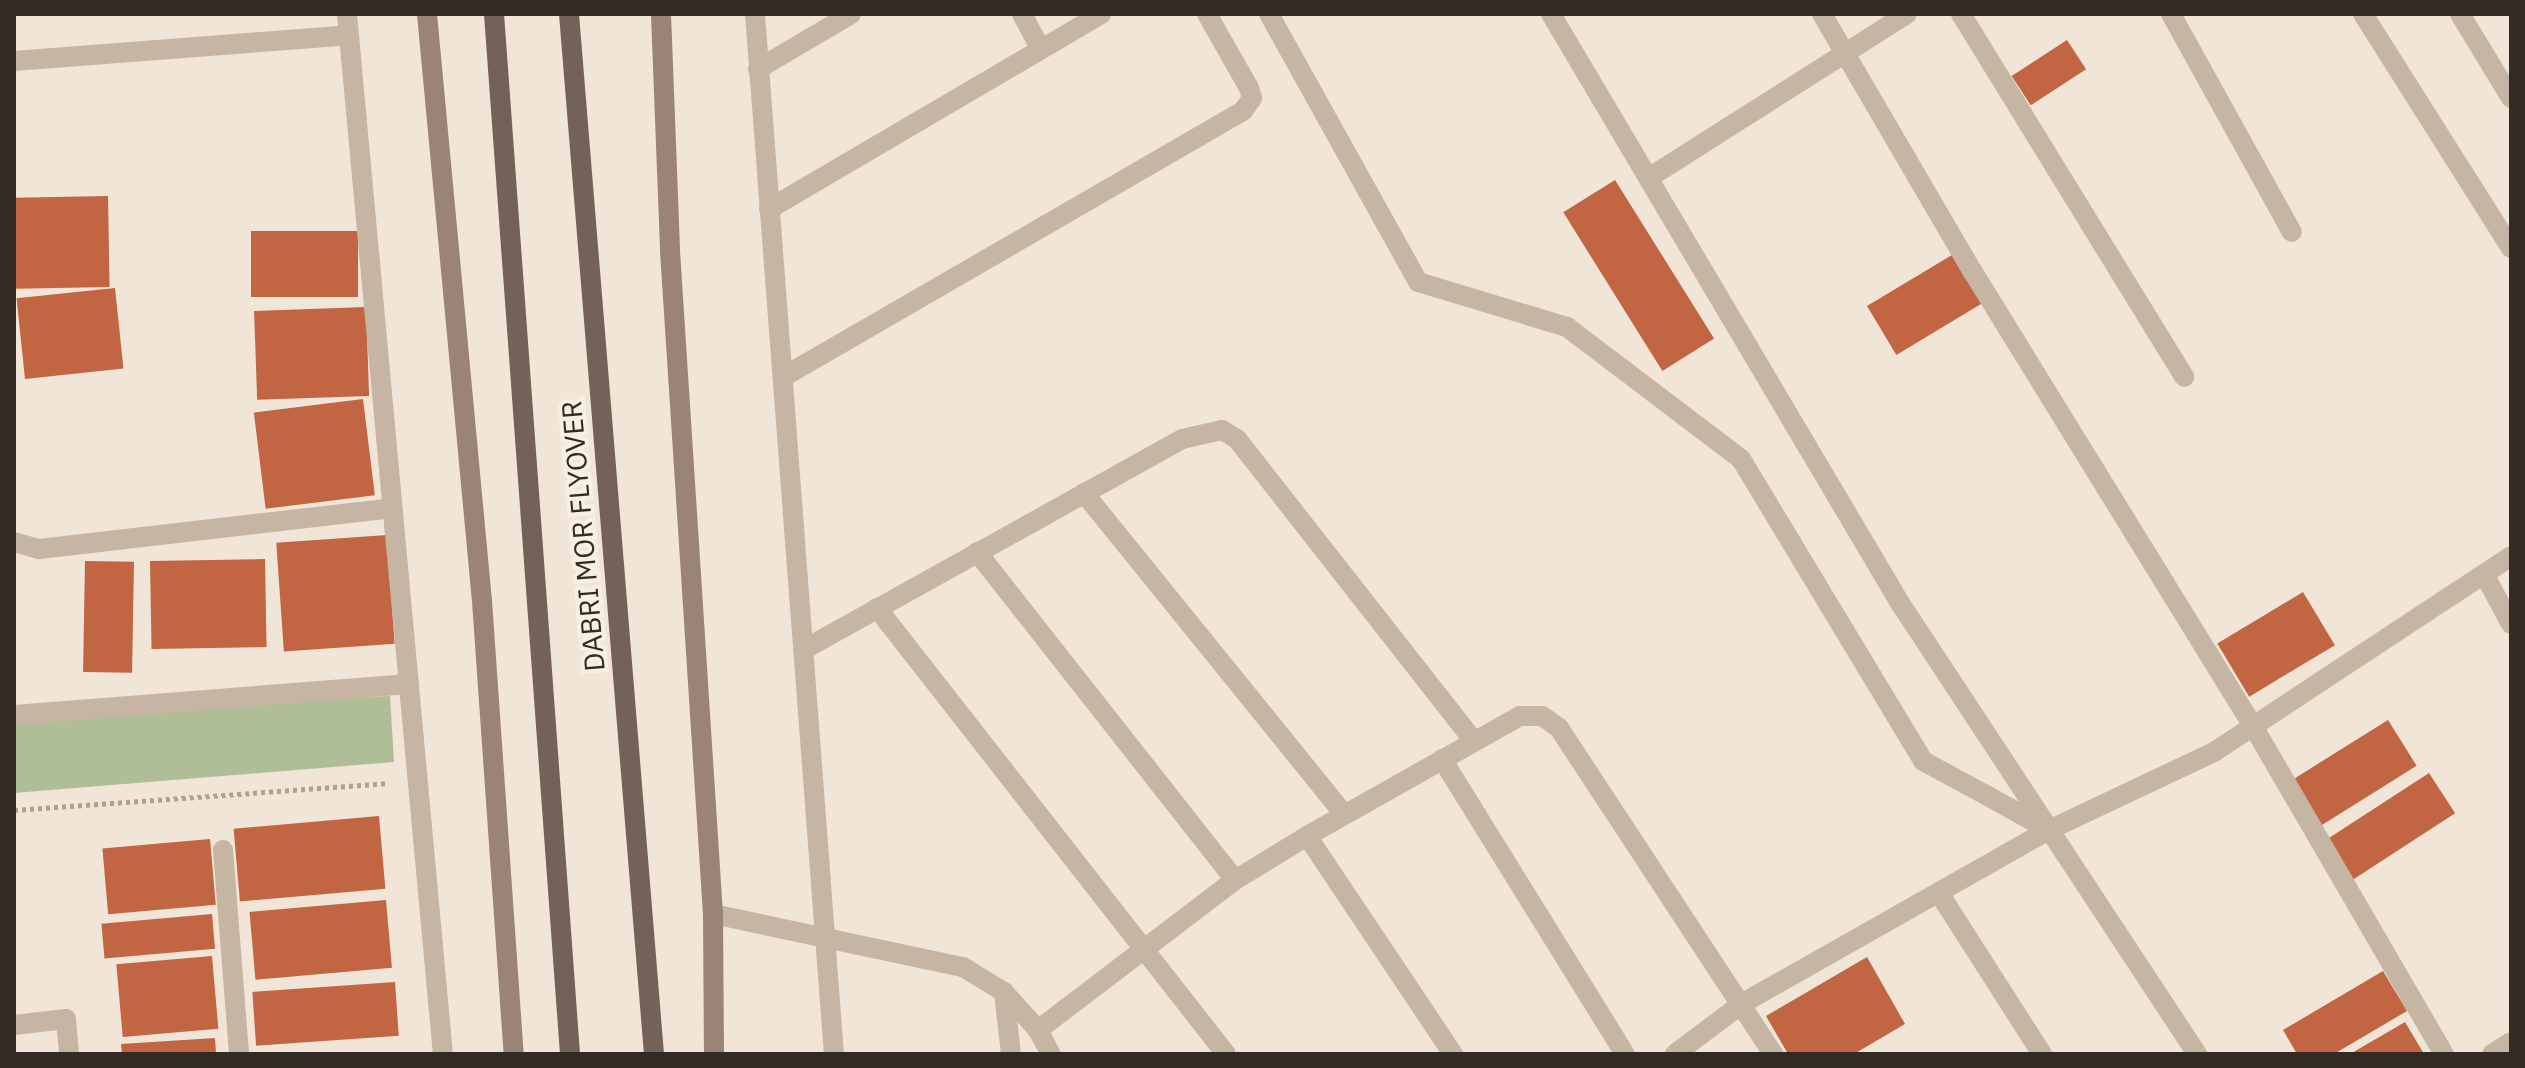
<!DOCTYPE html>
<html>
<head>
<meta charset="utf-8">
<style>
	body { margin:0 }
	#map { position:relative; width:2525px; height:1068px; overflow:hidden; background:#f0e5d7; font-family:"IBM Plex Sans",sans-serif }
	div>[style] { position:absolute }
	.green>* { inset:0; background:#b0be98 }
	.building>* { inset:0; background:#c26543; transform-origin:0 0 }
	.path>* { height:5px; margin-top:-2.5px; transform-origin:0; background:repeating-linear-gradient(90deg,#b29f8e 0 4px,transparent 0 8px) }
	.lane>* { height:20px; margin:-10px; padding:0 10px; transform-origin:10px; border-radius:10px; background:#c7b5a4 }
	.street>* { height:20px; margin:-10px; padding:0 10px; transform-origin:10px; border-radius:10px; background:#c7b5a4 }
	.secondary>* { height:20px; margin:-10px; padding:0 10px; transform-origin:10px; border-radius:10px; background:#9a8476 }
	.primary-bridge>* { height:20px; margin:-10px; padding:0 10px; transform-origin:10px; border-radius:10px; background:#746157 }
	span { translate:-50% -50%; white-space:nowrap; text-align:center; line-height:1.15; -webkit-text-stroke:8px #f8efe3; paint-order:stroke }
	.street-label { font-size:28px; color:#322a25 }
	.frame { position:absolute; inset:0; border:16px solid #322a25; pointer-events:none }
</style>
</head>
<body>
<div id="map">
	<div class="green">
		<div style="clip-path:polygon(390px 696px,394px 762px,14px 793px,14px 714px)"></div>
	</div>
	<div class="building">
		<div style="left:2067px;top:40px;width:35px;height:66px;rotate:57deg"></div>
		<div style="left:1615px;top:180px;width:187px;height:61px;rotate:58deg"></div>
		<div style="left:108px;top:196px;width:91px;height:94px;rotate:89deg"></div>
		<div style="left:251px;top:231px;width:107px;height:66px"></div>
		<div style="left:1957px;top:252px;width:57px;height:105px;rotate:59deg"></div>
		<div style="left:115px;top:288px;width:81px;height:99px;rotate:84deg"></div>
		<div style="left:366px;top:307px;width:89px;height:112px;rotate:88deg"></div>
		<div style="left:363px;top:399px;width:97px;height:110px;rotate:83deg"></div>
		<div style="left:387px;top:535px;width:109px;height:111px;rotate:86deg"></div>
		<div style="left:265px;top:559px;width:88px;height:115px;rotate:89deg"></div>
		<div style="left:85px;top:561px;width:49px;height:111px;rotate:1deg"></div>
		<div style="left:2303px;top:592px;width:62px;height:100px;rotate:59deg"></div>
		<div style="left:2388px;top:720px;width:54px;height:113px;rotate:58deg"></div>
		<div style="left:2429px;top:773px;width:48px;height:122px;rotate:57deg"></div>
		<div style="left:379px;top:816px;width:73px;height:146px;rotate:85deg"></div>
		<div style="left:210px;top:839px;width:66px;height:108px;rotate:85deg"></div>
		<div style="left:386px;top:900px;width:68px;height:137px;rotate:85deg"></div>
		<div style="left:212px;top:914px;width:35px;height:111px;rotate:85deg"></div>
		<div style="left:212px;top:956px;width:73px;height:96px;rotate:85deg"></div>
		<div style="clip-path:polygon(1867px 957px,1905px 1024px,1854px 1054px,1788px 1054px,1766px 1016px)"></div>
		<div style="clip-path:polygon(2383px 971px,2407px 1011px,2334px 1054px,2297px 1054px,2283px 1030px)"></div>
		<div style="left:395px;top:982px;width:54px;height:143px;rotate:86deg"></div>
		<div style="clip-path:polygon(2405px 1022px,2424px 1054px,2350px 1054px)"></div>
		<div style="clip-path:polygon(215px 1038px,216px 1054px,122px 1054px,121px 1044px)"></div>
	</div>
	<div class="path">
		<div style="left:14px;top:810px;width:376px;rotate:-4.1deg"></div>
	</div>
	<div class="lane">
		<div style="left:1269px;top:14px;width:307px;rotate:60.9deg"></div>
		<div style="left:1418px;top:282px;width:156px;rotate:16.8deg"></div>
		<div style="left:1567px;top:327px;width:218px;rotate:37.2deg"></div>
		<div style="left:1741px;top:459px;width:353px;rotate:58.9deg"></div>
		<div style="left:1923px;top:761px;width:72px;rotate:28.4deg"></div>
	</div>
	<div class="street">
		<div style="left:347px;top:14px;width:1044px;rotate:84.73deg"></div>
		<div style="left:755px;top:14px;width:1043px;rotate:85.66deg"></div>
		<div style="left:1022px;top:14px;width:40px;rotate:62deg"></div>
		<div style="left:1551px;top:14px;width:685px;rotate:59.35deg"></div>
		<div style="left:1900px;top:603px;width:540px;rotate:56.63deg"></div>
		<div style="left:1822px;top:14px;width:299px;rotate:59.7deg"></div>
		<div style="left:1973px;top:272px;width:533px;rotate:58.34deg"></div>
		<div style="left:2253px;top:726px;width:380px;rotate:59.8deg"></div>
		<div style="left:1961px;top:14px;width:426px;rotate:58.4deg"></div>
		<div style="left:2171px;top:14px;width:249px;rotate:61deg"></div>
		<div style="left:2363px;top:14px;width:277px;rotate:57.7deg"></div>
		<div style="left:2460px;top:14px;width:98px;rotate:58.7deg"></div>
		<div style="left:14px;top:61px;width:336px;rotate:-4.4deg"></div>
		<div style="left:758px;top:69px;width:108px;rotate:-30.6deg"></div>
		<div style="left:1650px;top:177px;width:304px;rotate:-32.4deg"></div>
		<div style="left:769px;top:209px;width:385px;rotate:-30.4deg"></div>
		<div style="left:783px;top:377px;width:531px;rotate:-30.04deg"></div>
		<div style="left:1243px;top:111px;width:16px;rotate:-55deg"></div>
		<div style="left:1252px;top:98px;width:10px;rotate:-107deg"></div>
		<div style="left:1249px;top:88px;width:85px;rotate:-119.6deg"></div>
		<div style="left:1084px;top:493px;width:413px;rotate:51deg"></div>
		<div style="left:14px;top:542px;width:26px;rotate:16deg"></div>
		<div style="left:39px;top:549px;width:356px;rotate:-6.6deg"></div>
		<div style="left:977px;top:552px;width:417px;rotate:51.8deg"></div>
		<div style="left:2511px;top:556px;width:32px;rotate:146deg"></div>
		<div style="left:2484px;top:574px;width:57px;rotate:61.6deg"></div>
		<div style="left:877px;top:608px;width:566px;rotate:51.96deg"></div>
		<div style="left:803px;top:650px;width:434px;rotate:-29.1deg"></div>
		<div style="left:1182px;top:439px;width:41px;rotate:-12.7deg"></div>
		<div style="left:1222px;top:430px;width:17px;rotate:31deg"></div>
		<div style="left:1237px;top:439px;width:384px;rotate:51.9deg"></div>
		<div style="left:14px;top:715px;width:396px;rotate:-4.5deg"></div>
		<div style="left:1442px;top:759px;width:347px;rotate:58.2deg"></div>
		<div style="left:1986px;top:795px;width:68px;rotate:29.2deg"></div>
		<div style="left:223px;top:850px;width:205px;rotate:85.5deg"></div>
		<div style="left:1939px;top:893px;width:191px;rotate:57.4deg"></div>
		<div style="left:713px;top:914px;width:256px;rotate:12deg"></div>
		<div style="left:963px;top:967px;width:48px;rotate:31.4deg"></div>
		<div style="left:1004px;top:992px;width:62px;rotate:83.6deg"></div>
		<div style="left:1004px;top:992px;width:51px;rotate:48.2deg"></div>
		<div style="left:1038px;top:1030px;width:27px;rotate:62deg"></div>
		<div style="left:14px;top:1025px;width:52px;rotate:-6.6deg"></div>
		<div style="left:66px;top:1019px;width:35px;rotate:85deg"></div>
		<div style="left:1038px;top:1030px;width:248px;rotate:-37.3deg"></div>
		<div style="left:1235px;top:880px;width:84px;rotate:-31.4deg"></div>
		<div style="left:1453px;top:1054px;width:262px;rotate:-123.8deg"></div>
		<div style="left:1307px;top:836px;width:244px;rotate:-29.4deg"></div>
		<div style="left:1520px;top:716px;width:22px"></div>
		<div style="left:1542px;top:716px;width:21px;rotate:35deg"></div>
		<div style="left:1559px;top:728px;width:390px;rotate:56.7deg"></div>
		<div style="left:1675px;top:1054px;width:85px;rotate:-36.9deg"></div>
		<div style="left:1743px;top:1003px;width:352px;rotate:-29.5deg"></div>
		<div style="left:2049px;top:830px;width:183px;rotate:-25.3deg"></div>
		<div style="left:2214px;top:752px;width:323px;rotate:-33.4deg"></div>
		<div style="left:2492px;top:1054px;width:22px;rotate:-32deg"></div>
	</div>
	<div class="secondary">
		<div style="left:427px;top:14px;width:590px;rotate:84.65deg"></div>
		<div style="left:482px;top:601px;width:454px;rotate:86deg"></div>
		<div style="left:661px;top:14px;width:237px;rotate:87.8deg"></div>
		<div style="left:670px;top:251px;width:664px;rotate:86.29deg"></div>
		<div style="left:713px;top:914px;width:140px;rotate:89.6deg"></div>
	</div>
	<div class="primary-bridge">
		<div style="left:494px;top:14px;width:1043px;rotate:85.82deg"></div>
		<div style="left:569px;top:14px;width:1043px;rotate:85.33deg"></div>
	</div>
	<div class="street-label">
		<span style="left:583px;top:536px;rotate:-95deg">DABRI MOR FLYOVER</span>
	</div>
	<div class="frame"></div>
</div>
</body>
</html>
